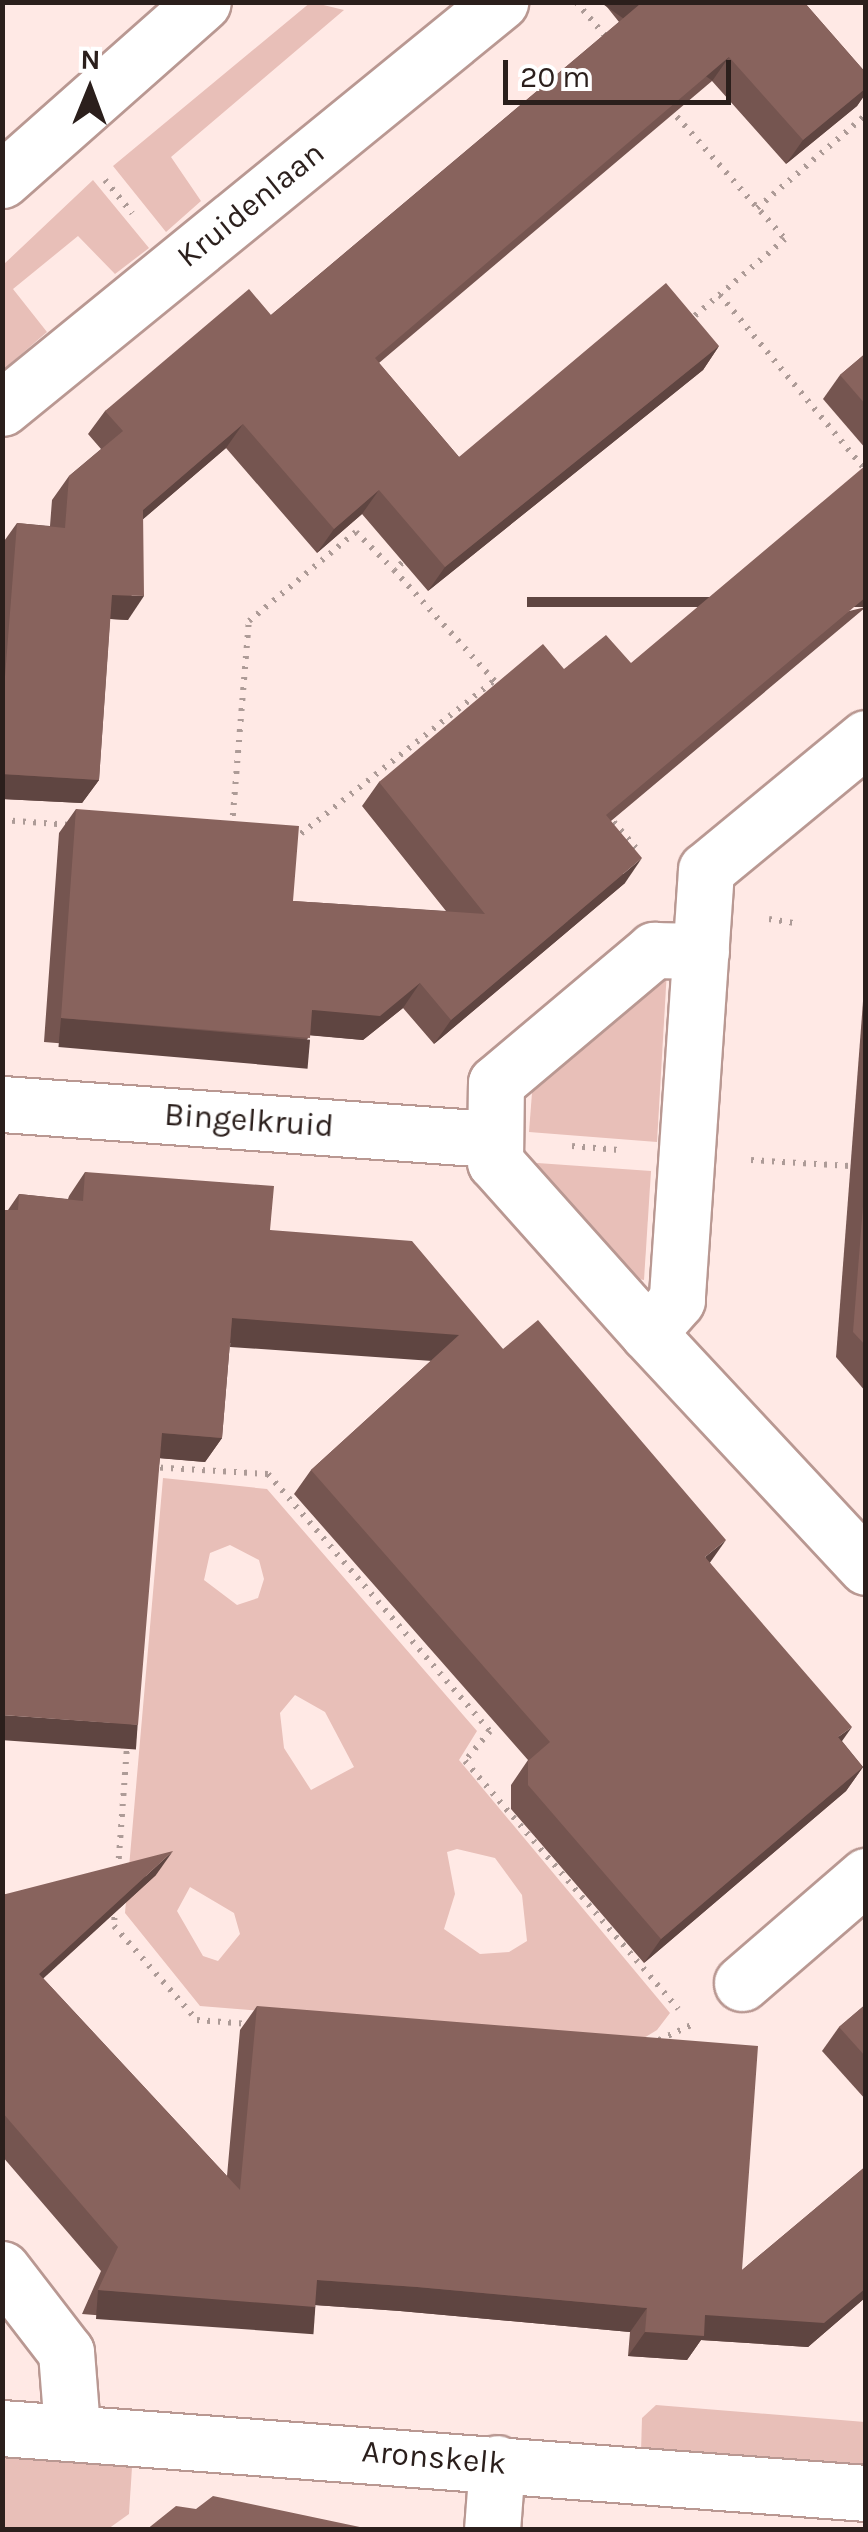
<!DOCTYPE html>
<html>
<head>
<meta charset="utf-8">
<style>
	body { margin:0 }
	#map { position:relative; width:868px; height:2532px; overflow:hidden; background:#ffe9e5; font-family:Karla,sans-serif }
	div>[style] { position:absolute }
	.green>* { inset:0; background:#e8bfb8 }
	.path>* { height:6px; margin-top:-3px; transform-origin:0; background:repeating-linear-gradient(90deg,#ad9b97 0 2.5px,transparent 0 10.5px) }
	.roads { filter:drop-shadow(2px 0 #b99892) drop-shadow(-2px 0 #b99892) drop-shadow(0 2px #b99892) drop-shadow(0 -2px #b99892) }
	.street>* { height:55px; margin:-27.5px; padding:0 27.5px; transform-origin:27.5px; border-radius:27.5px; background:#fff }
	.secondary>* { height:55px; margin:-27.5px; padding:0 27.5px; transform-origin:27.5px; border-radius:27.5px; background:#fff }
	.wall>* { inset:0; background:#755550 }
	.shaded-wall>* { inset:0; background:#5f4541; transform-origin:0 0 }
	.building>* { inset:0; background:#88635d }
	span { translate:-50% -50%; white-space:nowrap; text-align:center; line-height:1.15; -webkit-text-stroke:8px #fff; paint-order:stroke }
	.street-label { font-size:32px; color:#2b1f1c }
	.frame { position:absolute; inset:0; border:5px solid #2b1f1c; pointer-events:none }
	.north { position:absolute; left:40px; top:40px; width:100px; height:100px; -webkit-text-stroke:8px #fff; paint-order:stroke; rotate:1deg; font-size:28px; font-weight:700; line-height:40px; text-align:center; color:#2b1f1c }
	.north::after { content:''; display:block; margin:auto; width:35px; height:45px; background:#2b1f1c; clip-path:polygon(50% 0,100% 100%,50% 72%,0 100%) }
	.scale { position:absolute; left:503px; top:60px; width:228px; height:45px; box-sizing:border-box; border:5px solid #2b1f1c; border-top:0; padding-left:12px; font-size:30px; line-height:35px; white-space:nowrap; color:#2b1f1c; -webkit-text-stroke:8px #fff; paint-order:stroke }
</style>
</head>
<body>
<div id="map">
	<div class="green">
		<div style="clip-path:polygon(311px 2px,344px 10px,171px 157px,201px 201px,166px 232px,113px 166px)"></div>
		<div style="clip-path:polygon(93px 180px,149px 248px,115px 274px,78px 236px,13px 289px,47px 332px,3px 370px,3px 265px)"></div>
		<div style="clip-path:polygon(667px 970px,657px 1142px,529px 1132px,533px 1080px)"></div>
		<div style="clip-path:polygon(523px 1162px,651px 1171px,644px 1280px,622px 1276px)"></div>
		<div style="clip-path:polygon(evenodd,163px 1478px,267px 1489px,477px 1731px,459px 1760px,670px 2013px,657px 2030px,639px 2041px,200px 2006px,125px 1913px,163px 1478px,230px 1545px,259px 1560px,264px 1579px,258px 1598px,237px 1605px,204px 1580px,210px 1553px,230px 1545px,163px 1478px,295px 1695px,325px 1712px,354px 1767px,311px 1790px,284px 1748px,280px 1713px,295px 1695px,163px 1478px,457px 1849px,495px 1858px,522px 1895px,527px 1941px,509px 1952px,480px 1954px,444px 1929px,455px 1894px,447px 1852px,457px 1849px,163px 1478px,190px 1887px,234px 1913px,240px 1934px,218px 1961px,203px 1956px,177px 1911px,190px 1887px)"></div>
		<div style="clip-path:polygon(656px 2405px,865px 2422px,865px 2469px,641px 2452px,642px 2418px)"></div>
		<div style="clip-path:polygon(2px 2457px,132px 2467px,129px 2514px,108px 2529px,3px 2529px)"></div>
	</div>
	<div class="path">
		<div style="left:576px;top:2px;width:49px;rotate:49.1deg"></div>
		<div style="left:670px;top:109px;width:174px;rotate:48.5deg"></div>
		<div style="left:785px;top:239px;width:123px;rotate:139.6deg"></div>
		<div style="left:105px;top:180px;width:43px;rotate:50.7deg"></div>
		<div style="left:757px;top:208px;width:143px;rotate:-40.5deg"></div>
		<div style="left:720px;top:295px;width:229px;rotate:50.3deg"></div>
		<div style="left:410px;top:556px;width:21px;rotate:139deg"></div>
		<div style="left:394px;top:570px;width:161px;rotate:47.8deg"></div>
		<div style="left:607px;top:814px;width:52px;rotate:49.6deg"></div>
		<div style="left:2px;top:820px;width:69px;rotate:4.1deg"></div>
		<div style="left:232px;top:826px;width:206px;rotate:-85.3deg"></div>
		<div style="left:249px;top:621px;width:139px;rotate:-39.8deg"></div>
		<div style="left:356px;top:532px;width:54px;rotate:45deg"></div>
		<div style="left:293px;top:840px;width:258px;rotate:-38.4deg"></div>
		<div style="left:769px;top:919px;width:31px;rotate:9deg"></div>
		<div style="left:572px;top:1146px;width:47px;rotate:4.9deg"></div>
		<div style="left:751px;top:1160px;width:99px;rotate:3.5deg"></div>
		<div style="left:150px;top:1467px;width:118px;rotate:3.4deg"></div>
		<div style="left:268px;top:1474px;width:340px;rotate:49.2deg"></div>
		<div style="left:490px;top:1731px;width:39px;rotate:130deg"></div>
		<div style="left:465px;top:1761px;width:327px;rotate:49.3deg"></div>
		<div style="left:118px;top:1869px;width:137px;rotate:-85.8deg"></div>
		<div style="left:115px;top:1907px;width:19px;rotate:93deg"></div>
		<div style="left:114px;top:1926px;width:125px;rotate:48.6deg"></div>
		<div style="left:197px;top:2020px;width:52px;rotate:4.4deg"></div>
		<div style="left:659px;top:2040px;width:38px;rotate:-25deg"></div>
	</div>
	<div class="roads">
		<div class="street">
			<div style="left:2px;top:408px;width:643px;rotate:-39.19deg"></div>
			<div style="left:866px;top:738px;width:207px;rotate:140.5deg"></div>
			<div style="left:706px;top:870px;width:431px;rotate:93.9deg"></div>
			<div style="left:677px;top:1300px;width:44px;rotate:131.3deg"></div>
			<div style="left:648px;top:1333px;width:320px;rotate:47deg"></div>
			<div style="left:2px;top:1104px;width:494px;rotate:4.1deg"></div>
			<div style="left:648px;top:1333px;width:229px;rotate:-131.8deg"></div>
			<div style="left:495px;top:1162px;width:79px;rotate:-89.3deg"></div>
			<div style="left:496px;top:1083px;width:207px;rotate:-40.1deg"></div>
			<div style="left:654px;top:950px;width:47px;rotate:1.2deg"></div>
			<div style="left:742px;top:1983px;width:164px;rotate:-40.8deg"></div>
			<div style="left:2px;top:2269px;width:105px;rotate:52.4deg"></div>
			<div style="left:66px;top:2352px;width:76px;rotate:85.5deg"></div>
			<div style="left:2px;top:2428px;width:866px;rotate:4.3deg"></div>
			<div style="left:492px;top:2530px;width:67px;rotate:-85.7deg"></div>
		</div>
		<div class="secondary">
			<div style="left:2px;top:180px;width:268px;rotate:-41.5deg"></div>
		</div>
	</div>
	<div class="wall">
		<div style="clip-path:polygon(603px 2px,804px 2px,866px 73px,866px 93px,857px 106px,786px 164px,712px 81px,379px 363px,459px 457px,719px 346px,703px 370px,428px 591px,362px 514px,317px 553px,226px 448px,143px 519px,128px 620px,110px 619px,99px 780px,82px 803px,2px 799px,2px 544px,17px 523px,50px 526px,52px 500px,69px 476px,101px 449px,88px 434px,105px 411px,271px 315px,619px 22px)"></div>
		<div style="clip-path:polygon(866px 353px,866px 449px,823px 399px,840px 375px)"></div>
		<div style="clip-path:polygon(866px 607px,611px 821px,625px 883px,434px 1044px,403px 1008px,363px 1040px,310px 1035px,292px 1062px,44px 1042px,59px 833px,76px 809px,293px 901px,446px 911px,362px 806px,379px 782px,564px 669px,631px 663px)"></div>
		<div style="clip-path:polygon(866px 962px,866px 1392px,836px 1357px)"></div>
		<div style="clip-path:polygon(85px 1172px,270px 1230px,503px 1349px,710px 1563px,842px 1741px,863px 1767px,846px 1791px,644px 1963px,511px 1809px,511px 1785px,528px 1760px,294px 1494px,311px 1470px,434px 1358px,230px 1343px,222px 1438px,205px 1462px,160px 1458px,122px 1749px,8px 1210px,19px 1194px,68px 1199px,69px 1196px)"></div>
		<div style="clip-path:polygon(156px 1875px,43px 1978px,227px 2176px,240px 2030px,257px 2006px,742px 2270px,866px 2166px,866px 2297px,808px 2347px,701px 2340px,687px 2360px,628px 2356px,630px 2332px,400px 2311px,315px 2305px,298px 2331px,82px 2314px,101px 2271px,2px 2156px,2px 1895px)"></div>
		<div style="clip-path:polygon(866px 2004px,866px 2100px,822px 2051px,839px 2027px)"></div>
	</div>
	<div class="shaded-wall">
		<div style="left:729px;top:57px;width:29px;height:465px;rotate:125deg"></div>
		<div style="clip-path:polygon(866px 88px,866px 93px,857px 106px,786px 164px,803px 140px)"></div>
		<div style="clip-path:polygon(719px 346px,703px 370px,428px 591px,445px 567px)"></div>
		<div style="clip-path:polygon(243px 424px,226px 448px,127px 533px,143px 510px)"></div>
		<div style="clip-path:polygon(379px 490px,362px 514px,317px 553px,334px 529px)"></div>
		<div style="clip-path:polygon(112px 595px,144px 596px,128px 620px,95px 618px)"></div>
		<div style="left:866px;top:597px;width:10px;height:339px;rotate:90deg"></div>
		<div style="clip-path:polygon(2px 774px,99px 780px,82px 803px,2px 799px)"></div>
		<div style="clip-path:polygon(642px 858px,625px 883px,434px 1044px,451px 1020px)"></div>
		<div style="clip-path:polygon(420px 983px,403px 1008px,363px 1040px,295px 1034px,312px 1010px)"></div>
		<div style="left:61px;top:1018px;width:250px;height:29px;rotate:5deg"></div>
		<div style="left:232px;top:1318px;width:228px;height:29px;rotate:4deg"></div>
		<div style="clip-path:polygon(162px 1433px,222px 1438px,205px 1462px,145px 1457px)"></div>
		<div style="clip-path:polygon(726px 1540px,709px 1564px,705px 1557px)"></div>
		<div style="left:2px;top:1715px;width:136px;height:25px;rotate:4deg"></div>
		<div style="clip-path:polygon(852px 1727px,835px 1751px,838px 1737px)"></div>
		<div style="clip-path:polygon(863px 1767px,846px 1791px,644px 1963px,661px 1939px)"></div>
		<div style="clip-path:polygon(173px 1851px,156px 1875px,22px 1998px,39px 1974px)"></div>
		<div style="clip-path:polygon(317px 2280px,417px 2287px,647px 2308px,630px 2332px,400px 2311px,300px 2304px)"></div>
		<div style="clip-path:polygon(866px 2288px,866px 2297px,808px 2347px,701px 2340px,687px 2360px,628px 2356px,645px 2332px,705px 2315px)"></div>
		<div style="left:98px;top:2290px;width:218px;height:29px;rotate:4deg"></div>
	</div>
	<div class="building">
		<div style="clip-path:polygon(639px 2px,804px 2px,866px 73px,866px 88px,803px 140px,729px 57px,375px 358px,459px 457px,666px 283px,719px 346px,445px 567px,379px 490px,334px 529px,243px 424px,143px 510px,144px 596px,112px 595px,99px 780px,2px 774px,2px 715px,17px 523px,65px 528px,69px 476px,123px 431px,105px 411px,249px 289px,271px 315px,574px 60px,640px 4px)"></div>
		<div style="clip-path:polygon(866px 353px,866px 405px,840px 375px)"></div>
		<div style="clip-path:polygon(866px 465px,866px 597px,606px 815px,642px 858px,451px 1020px,420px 983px,380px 1016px,312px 1010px,310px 1038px,61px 1018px,76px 809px,299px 826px,293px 901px,485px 914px,379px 782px,543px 644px,564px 669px,606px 635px,631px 663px)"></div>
		<div style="clip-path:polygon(866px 1168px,866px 1346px,853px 1332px)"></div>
		<div style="clip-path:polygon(85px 1172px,274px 1186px,270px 1230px,412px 1241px,503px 1349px,538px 1320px,726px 1540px,705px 1557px,852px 1727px,838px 1737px,863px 1767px,661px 1939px,528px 1785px,528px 1761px,550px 1742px,311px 1470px,459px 1335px,232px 1318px,222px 1438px,162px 1433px,138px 1725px,2px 1715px,2px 1210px,18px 1210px,19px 1194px,83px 1201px)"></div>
		<div style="clip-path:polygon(173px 1851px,39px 1974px,240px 2190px,257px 2006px,758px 2046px,742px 2270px,866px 2166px,866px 2288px,824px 2323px,705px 2315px,704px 2336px,645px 2332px,647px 2308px,417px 2287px,317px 2280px,315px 2307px,98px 2290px,118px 2247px,2px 2112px,2px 1895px)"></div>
		<div style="clip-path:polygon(866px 2004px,866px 2057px,839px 2027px)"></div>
		<div style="clip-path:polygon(213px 2496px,374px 2530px,146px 2530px,176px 2506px,196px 2509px)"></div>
	</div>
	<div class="street-label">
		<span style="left:251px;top:205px;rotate:-39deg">Kruidenlaan</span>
		<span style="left:249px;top:1121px;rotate:4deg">Bingelkruid</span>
		<span style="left:434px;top:2458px;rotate:5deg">Aronskelk</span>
	</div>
	<div class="frame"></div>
	<div class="north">N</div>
	<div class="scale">20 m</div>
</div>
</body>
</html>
